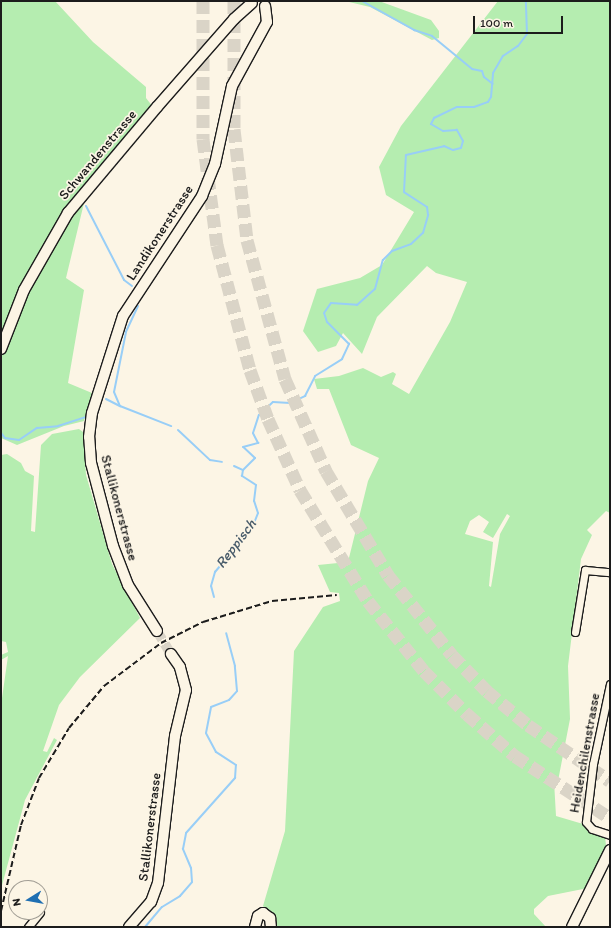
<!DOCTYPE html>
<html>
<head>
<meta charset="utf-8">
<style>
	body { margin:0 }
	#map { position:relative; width:611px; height:928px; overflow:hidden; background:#fcf5e5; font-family:Itim,sans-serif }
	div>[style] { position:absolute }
	.green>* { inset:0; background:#b5edb0 }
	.stream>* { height:2px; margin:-1px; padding:0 1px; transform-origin:1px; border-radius:1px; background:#98cef7 }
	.secondary-tunnel>* { height:10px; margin-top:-5px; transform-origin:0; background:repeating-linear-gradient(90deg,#dad4c7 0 10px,transparent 0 15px) }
	.highway-tunnel>* { height:13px; margin-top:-6.5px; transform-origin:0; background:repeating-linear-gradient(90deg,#dad4c7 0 13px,transparent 0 19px) }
	.roads { filter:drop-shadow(1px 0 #1c1c1c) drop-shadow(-1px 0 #1c1c1c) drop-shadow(0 1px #1c1c1c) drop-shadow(0 -1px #1c1c1c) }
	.street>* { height:7px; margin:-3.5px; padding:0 3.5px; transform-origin:3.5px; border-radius:3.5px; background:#fcf5e5 }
	.secondary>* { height:10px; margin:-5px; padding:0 5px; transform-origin:5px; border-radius:5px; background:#fcf5e5 }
	.rail>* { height:2px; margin-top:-1px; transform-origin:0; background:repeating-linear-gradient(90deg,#1c1c1c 0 6px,transparent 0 9px) }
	span { translate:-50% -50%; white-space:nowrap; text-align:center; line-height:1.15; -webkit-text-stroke:3.5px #fcf5e5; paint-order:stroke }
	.street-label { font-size:14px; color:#1c1c1c }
	.water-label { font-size:15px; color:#475a69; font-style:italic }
	.frame { position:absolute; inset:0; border:2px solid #1c1c1c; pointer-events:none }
	.north { position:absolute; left:8px; top:880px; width:40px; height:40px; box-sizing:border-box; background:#fcf5e5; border:1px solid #a29e95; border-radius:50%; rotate:259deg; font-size:11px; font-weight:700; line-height:16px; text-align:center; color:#1c1c1c }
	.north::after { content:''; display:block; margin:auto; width:14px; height:18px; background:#1f6fb2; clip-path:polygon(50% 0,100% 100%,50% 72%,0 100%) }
	.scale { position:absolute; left:473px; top:16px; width:90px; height:18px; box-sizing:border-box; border:2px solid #1c1c1c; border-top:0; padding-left:5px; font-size:12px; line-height:14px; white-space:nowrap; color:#1c1c1c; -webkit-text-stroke:3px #fcf5e5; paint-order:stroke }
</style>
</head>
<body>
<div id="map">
	<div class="green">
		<div style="clip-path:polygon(1px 1px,55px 1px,93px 42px,146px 87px,146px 98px,153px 107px,78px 197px,84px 203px,66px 278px,84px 290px,68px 383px,92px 393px,84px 421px,64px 426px,17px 445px,1px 438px)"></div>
		<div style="clip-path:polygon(345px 1px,379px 1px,431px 20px,439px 31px,439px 38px,432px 40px,370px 7px)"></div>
		<div style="clip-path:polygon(evenodd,498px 1px,610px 1px,610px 513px,606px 511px,587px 530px,592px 535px,581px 559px,568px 666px,570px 719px,558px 781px,554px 781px,556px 816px,583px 824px,605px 837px,606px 845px,588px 888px,548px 896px,534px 909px,534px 914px,546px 927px,271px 927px,269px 913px,263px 906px,285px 831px,294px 651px,323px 607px,340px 601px,339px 593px,330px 592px,318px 565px,348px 562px,368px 481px,379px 458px,351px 445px,329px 389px,317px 389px,314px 379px,339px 376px,363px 368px,381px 377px,393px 372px,396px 374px,392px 384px,409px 394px,450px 322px,467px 282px,436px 273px,427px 266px,377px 317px,362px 354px,343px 333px,336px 346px,318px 352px,303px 331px,317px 289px,360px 278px,382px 265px,414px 212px,386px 195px,379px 167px,401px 126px,498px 1px,507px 514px,510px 516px,500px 534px,491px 587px,489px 586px,493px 542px,465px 534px,470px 521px,479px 515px,489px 522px,483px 532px,493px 538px,507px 514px)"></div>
		<div style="clip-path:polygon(79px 429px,83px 432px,86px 475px,112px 564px,140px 618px,80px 677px,59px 705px,43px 751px,47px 752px,54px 738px,57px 740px,25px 800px,1px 889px,1px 705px,8px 656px,1px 660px,1px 655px,8px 652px,6px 642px,1px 641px,1px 455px,7px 454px,21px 463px,25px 471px,34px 476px,31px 531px,35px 532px,41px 445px,52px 434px)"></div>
	</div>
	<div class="stream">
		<div style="left:362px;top:1px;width:60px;rotate:29.1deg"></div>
		<div style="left:414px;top:30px;width:19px;rotate:18deg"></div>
		<div style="left:432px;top:36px;width:52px;rotate:39.5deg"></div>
		<div style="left:472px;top:69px;width:10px;rotate:11deg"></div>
		<div style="left:482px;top:71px;width:6px;rotate:72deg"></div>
		<div style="left:484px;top:77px;width:11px;rotate:38deg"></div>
		<div style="left:86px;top:206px;width:83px;rotate:62.8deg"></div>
		<div style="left:124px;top:280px;width:10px;rotate:37deg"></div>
		<div style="left:138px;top:306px;width:29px;rotate:115deg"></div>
		<div style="left:126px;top:332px;width:61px;rotate:101.3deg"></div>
		<div style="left:114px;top:392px;width:15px;rotate:67deg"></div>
		<div style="left:120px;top:406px;width:55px;rotate:21.4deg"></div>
		<div style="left:106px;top:399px;width:16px;rotate:27deg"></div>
		<div style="left:178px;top:430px;width:44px;rotate:43.2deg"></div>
		<div style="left:210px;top:460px;width:12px;rotate:9deg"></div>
		<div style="left:1px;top:433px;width:6px;rotate:51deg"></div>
		<div style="left:5px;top:438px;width:14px;rotate:8deg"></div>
		<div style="left:19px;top:440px;width:22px;rotate:-34deg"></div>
		<div style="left:37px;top:428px;width:21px;rotate:-5deg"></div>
		<div style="left:58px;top:426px;width:28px;rotate:-18deg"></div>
		<div style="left:234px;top:466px;width:10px;rotate:24deg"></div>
		<div style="left:214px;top:597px;width:11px;rotate:-105deg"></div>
		<div style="left:211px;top:586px;width:15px;rotate:-74deg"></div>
		<div style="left:215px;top:572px;width:57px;rotate:-49.9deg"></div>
		<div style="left:252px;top:528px;width:16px;rotate:-68deg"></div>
		<div style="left:258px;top:513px;width:13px;rotate:-108deg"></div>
		<div style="left:254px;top:501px;width:16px;rotate:-83deg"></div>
		<div style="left:256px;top:485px;width:17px;rotate:-147deg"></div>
		<div style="left:242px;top:476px;width:6px;rotate:-81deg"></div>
		<div style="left:243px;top:470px;width:17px;rotate:-45deg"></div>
		<div style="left:255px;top:458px;width:16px;rotate:-137deg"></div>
		<div style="left:243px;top:447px;width:16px;rotate:-15deg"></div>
		<div style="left:258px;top:443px;width:11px;rotate:-117deg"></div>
		<div style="left:253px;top:433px;width:19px;rotate:-72deg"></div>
		<div style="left:259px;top:415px;width:19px;rotate:-43deg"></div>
		<div style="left:273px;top:402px;width:17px;rotate:3deg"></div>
		<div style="left:290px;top:403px;width:17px;rotate:-25deg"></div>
		<div style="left:305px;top:396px;width:22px;rotate:-63deg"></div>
		<div style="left:315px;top:376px;width:32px;rotate:-32deg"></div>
		<div style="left:342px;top:359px;width:17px;rotate:-65deg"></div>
		<div style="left:349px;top:344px;width:31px;rotate:-135deg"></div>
		<div style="left:327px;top:322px;width:9px;rotate:-108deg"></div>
		<div style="left:324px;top:313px;width:12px;rotate:-55deg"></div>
		<div style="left:331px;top:303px;width:26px;rotate:4deg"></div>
		<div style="left:357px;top:305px;width:24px;rotate:-42deg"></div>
		<div style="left:375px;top:289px;width:30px;rotate:-75deg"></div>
		<div style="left:383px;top:260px;width:13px;rotate:-45deg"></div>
		<div style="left:392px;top:251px;width:20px;rotate:-20deg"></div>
		<div style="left:411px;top:244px;width:16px;rotate:-43deg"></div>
		<div style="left:423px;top:233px;width:19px;rotate:-74deg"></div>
		<div style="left:428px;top:215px;width:8px;rotate:-97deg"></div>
		<div style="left:427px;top:207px;width:27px;rotate:-147deg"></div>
		<div style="left:404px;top:192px;width:37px;rotate:-87deg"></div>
		<div style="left:406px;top:155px;width:39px;rotate:-13deg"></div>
		<div style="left:444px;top:146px;width:10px;rotate:24deg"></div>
		<div style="left:453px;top:150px;width:8px;rotate:-14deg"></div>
		<div style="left:461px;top:148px;width:7px;rotate:-74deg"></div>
		<div style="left:463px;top:141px;width:13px;rotate:-119deg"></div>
		<div style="left:457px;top:130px;width:14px;rotate:176deg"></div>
		<div style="left:443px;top:131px;width:14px;rotate:-150deg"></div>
		<div style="left:431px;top:124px;width:7px;rotate:-63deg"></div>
		<div style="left:434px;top:118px;width:25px;rotate:-26deg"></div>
		<div style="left:457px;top:107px;width:17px"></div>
		<div style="left:474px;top:107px;width:15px;rotate:-20deg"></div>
		<div style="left:488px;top:102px;width:6px;rotate:-59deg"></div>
		<div style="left:491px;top:97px;width:24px;rotate:-85deg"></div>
		<div style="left:493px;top:73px;width:20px;rotate:-60deg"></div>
		<div style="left:503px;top:56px;width:18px;rotate:-34deg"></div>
		<div style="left:518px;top:46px;width:15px;rotate:-53deg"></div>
		<div style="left:527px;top:34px;width:33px;rotate:-92deg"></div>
		<div style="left:145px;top:927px;width:26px;rotate:-50deg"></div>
		<div style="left:162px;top:907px;width:21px;rotate:-31deg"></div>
		<div style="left:180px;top:896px;width:18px;rotate:-49deg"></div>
		<div style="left:192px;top:882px;width:14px;rotate:-94deg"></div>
		<div style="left:191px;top:868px;width:21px;rotate:-113deg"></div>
		<div style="left:183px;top:849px;width:16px;rotate:-79deg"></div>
		<div style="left:186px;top:833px;width:74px;rotate:-48.3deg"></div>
		<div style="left:235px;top:778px;width:13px;rotate:-86deg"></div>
		<div style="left:236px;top:765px;width:24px;rotate:-147deg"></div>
		<div style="left:216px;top:752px;width:21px;rotate:-118deg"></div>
		<div style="left:206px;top:733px;width:26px;rotate:-79deg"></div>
		<div style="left:211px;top:707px;width:19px;rotate:-21deg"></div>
		<div style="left:229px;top:700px;width:12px;rotate:-48deg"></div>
		<div style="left:237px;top:691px;width:25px;rotate:-95deg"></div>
		<div style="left:235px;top:666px;width:34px;rotate:-105deg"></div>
	</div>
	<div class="secondary-tunnel">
		<div style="left:157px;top:631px;width:27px;rotate:59deg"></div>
	</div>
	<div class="highway-tunnel">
		<div style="left:203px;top:1px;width:138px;rotate:90deg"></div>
		<div style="left:203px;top:139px;width:107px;rotate:82.5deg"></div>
		<div style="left:217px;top:245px;width:129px;rotate:75.2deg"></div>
		<div style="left:250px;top:370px;width:52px;rotate:69.8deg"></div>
		<div style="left:268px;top:419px;width:78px;rotate:65.7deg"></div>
		<div style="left:300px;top:490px;width:130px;rotate:58.5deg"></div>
		<div style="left:368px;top:601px;width:90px;rotate:51.3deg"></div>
		<div style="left:424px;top:671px;width:61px;rotate:45deg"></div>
		<div style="left:467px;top:714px;width:64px;rotate:41.2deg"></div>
		<div style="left:515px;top:756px;width:113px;rotate:33.1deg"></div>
		<div style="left:234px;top:1px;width:128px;rotate:90deg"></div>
		<div style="left:234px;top:129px;width:112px;rotate:83.3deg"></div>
		<div style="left:247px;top:240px;width:144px;rotate:74.7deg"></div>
		<div style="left:285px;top:379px;width:101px;rotate:66deg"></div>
		<div style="left:326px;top:471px;width:121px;rotate:59.2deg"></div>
		<div style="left:388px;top:575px;width:102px;rotate:51.3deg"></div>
		<div style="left:452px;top:655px;width:50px;rotate:45.8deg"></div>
		<div style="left:487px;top:691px;width:53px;rotate:39.7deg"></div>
		<div style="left:528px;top:725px;width:99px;rotate:34.3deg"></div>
	</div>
	<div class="roads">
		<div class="street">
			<div style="left:575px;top:632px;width:63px;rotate:-80.8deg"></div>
			<div style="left:585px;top:570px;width:25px;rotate:5deg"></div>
			<div style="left:610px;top:684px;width:82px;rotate:102deg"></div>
			<div style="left:593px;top:764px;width:58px;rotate:96.9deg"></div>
			<div style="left:586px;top:822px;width:9px;rotate:49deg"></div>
			<div style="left:592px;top:829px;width:19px;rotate:18deg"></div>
			<div style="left:28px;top:927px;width:19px;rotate:-51deg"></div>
		</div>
		<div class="secondary">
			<div style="left:1px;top:349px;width:63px;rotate:-68.7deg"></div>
			<div style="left:24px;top:290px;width:89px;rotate:-60.3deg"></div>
			<div style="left:68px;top:213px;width:138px;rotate:-50deg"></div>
			<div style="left:157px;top:107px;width:117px;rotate:-48.8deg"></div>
			<div style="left:234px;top:19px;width:24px;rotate:-42deg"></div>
			<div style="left:157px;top:631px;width:54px;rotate:-122.2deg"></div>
			<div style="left:128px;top:585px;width:42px;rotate:-111deg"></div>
			<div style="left:113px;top:546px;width:86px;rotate:-104.8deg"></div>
			<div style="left:91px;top:463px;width:26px;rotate:-94deg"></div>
			<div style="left:89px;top:437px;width:24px;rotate:-83deg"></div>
			<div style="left:92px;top:413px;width:102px;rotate:-72.3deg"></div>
			<div style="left:123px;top:316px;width:144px;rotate:-56.6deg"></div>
			<div style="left:202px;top:196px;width:35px;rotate:-68deg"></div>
			<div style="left:215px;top:164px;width:80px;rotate:-77.7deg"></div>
			<div style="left:232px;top:86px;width:73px;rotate:-61.3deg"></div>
			<div style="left:267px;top:22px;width:16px;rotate:-97deg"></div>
			<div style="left:129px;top:927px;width:33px;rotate:-49deg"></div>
			<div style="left:151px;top:902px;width:20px;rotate:-70deg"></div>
			<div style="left:158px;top:883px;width:148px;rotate:-83.4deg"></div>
			<div style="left:175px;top:736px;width:47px;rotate:-76.6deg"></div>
			<div style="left:186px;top:690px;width:24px;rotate:-105deg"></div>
			<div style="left:180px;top:667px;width:16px;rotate:-125deg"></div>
			<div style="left:255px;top:927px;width:11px;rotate:-75deg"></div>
			<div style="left:258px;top:916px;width:6px;rotate:-31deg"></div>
			<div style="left:263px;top:913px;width:9px;rotate:36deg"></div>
			<div style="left:270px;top:918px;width:9px;rotate:84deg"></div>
			<div style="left:572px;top:927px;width:86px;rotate:-63.7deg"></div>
		</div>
	</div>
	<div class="rail">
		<div style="left:1px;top:911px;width:88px;rotate:-76.9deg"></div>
		<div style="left:21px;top:825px;width:50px;rotate:-69deg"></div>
		<div style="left:39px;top:778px;width:58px;rotate:-59deg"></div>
		<div style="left:69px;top:728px;width:55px;rotate:-50.2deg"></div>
		<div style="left:104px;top:686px;width:71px;rotate:-37deg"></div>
		<div style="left:161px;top:643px;width:47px;rotate:-26.6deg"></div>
		<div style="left:203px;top:622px;width:72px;rotate:-16.9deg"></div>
		<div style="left:272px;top:601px;width:65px;rotate:-5.3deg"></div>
	</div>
	<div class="street-label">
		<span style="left:98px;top:155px;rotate:-50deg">Schwandenstrasse</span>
		<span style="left:160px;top:233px;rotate:-57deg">Landikonerstrasse</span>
		<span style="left:119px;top:508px;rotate:75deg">Stallikonerstrasse</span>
		<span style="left:585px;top:753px;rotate:-80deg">Heidenchilenstrasse</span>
		<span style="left:150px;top:827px;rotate:-83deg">Stallikonerstrasse</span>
	</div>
	<div class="water-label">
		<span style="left:236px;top:544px;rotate:-53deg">Reppisch</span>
	</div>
	<div class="frame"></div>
	<div class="north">N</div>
	<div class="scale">100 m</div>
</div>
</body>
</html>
